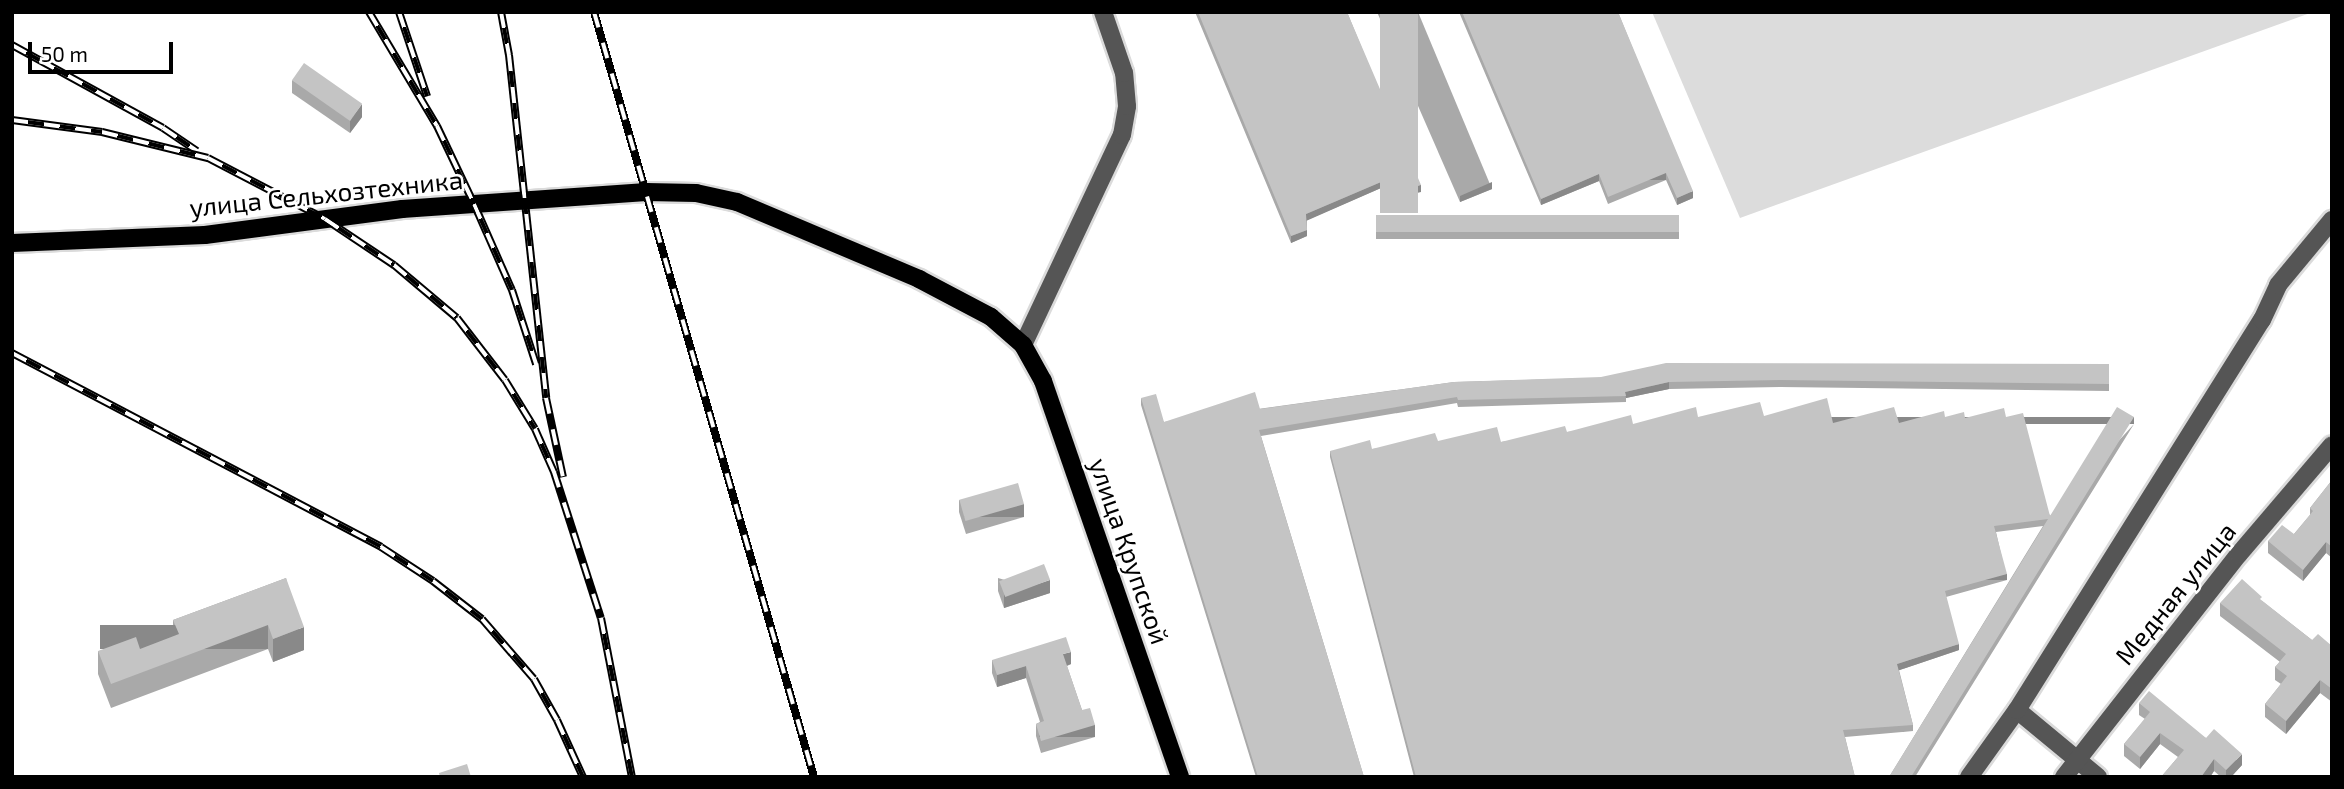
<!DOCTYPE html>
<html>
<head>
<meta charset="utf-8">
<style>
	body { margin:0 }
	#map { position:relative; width:2344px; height:789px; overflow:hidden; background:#fff; font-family:"Exo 2",sans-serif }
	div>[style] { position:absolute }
	.green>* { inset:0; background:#dcdcdc }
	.roads { filter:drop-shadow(2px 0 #dbdbdb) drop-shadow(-2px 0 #dbdbdb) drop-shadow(0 2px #dbdbdb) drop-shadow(0 -2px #dbdbdb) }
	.minor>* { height:18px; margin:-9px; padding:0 9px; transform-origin:9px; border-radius:9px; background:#555 }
	.major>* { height:18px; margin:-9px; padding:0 9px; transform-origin:9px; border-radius:9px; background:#000 }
	.rail>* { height:8px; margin-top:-4px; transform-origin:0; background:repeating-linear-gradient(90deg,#fff 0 16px,#000 0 32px); box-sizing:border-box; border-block:2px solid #000 }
	.wall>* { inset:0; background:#a9a9a9; transform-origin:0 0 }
	.shaded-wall>* { inset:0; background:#898989; transform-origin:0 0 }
	.building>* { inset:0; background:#c4c4c4; transform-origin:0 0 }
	span { translate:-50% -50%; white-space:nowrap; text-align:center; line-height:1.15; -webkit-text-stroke:5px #fff; paint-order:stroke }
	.street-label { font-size:26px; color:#000 }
	.frame { position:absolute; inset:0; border:14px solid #000; pointer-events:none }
	.scale { position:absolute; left:28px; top:42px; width:145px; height:32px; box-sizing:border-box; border:4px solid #000; border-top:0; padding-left:9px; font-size:21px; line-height:24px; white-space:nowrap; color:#000; -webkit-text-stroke:5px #fff; paint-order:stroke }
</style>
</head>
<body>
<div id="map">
	<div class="green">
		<div style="clip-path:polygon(1652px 12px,2313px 12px,1740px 218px)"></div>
	</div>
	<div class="roads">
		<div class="minor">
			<div style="left:1023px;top:345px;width:232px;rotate:-64.8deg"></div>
			<div style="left:1122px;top:135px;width:29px;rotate:-80deg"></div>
			<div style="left:1127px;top:106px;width:33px;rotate:-95deg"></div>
			<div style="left:1124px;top:73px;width:65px;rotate:-109deg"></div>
			<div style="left:2017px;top:710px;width:105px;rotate:39.6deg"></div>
			<div style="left:1969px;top:777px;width:82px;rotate:-54.4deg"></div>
			<div style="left:2017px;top:710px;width:461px;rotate:-57.9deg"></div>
			<div style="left:2262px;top:320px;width:38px;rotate:-65deg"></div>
			<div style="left:2278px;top:285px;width:85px;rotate:-50.3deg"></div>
			<div style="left:2064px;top:777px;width:283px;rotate:-51.9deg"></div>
			<div style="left:2239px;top:554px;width:143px;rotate:-49.5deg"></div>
		</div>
		<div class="major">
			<div style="left:12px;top:243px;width:193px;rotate:-2.4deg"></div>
			<div style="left:205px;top:235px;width:199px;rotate:-7.5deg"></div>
			<div style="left:402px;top:209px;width:245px;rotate:-4deg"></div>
			<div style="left:646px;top:192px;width:50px;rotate:1.1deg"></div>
			<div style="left:696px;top:193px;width:42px;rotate:12.4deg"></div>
			<div style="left:737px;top:202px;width:198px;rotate:22.9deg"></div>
			<div style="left:919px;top:279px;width:81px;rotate:27.8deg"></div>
			<div style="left:991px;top:317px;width:43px;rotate:41.2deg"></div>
			<div style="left:1023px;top:345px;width:41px;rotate:60.9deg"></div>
			<div style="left:1043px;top:381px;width:419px;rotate:70.9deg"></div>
		</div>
	</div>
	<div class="rail">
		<div style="left:369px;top:12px;width:133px;rotate:59.2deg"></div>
		<div style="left:437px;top:126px;width:86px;rotate:64.6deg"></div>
		<div style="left:474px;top:204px;width:94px;rotate:66.2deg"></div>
		<div style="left:512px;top:290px;width:78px;rotate:72deg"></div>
		<div style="left:399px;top:12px;width:89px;rotate:71.6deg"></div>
		<div style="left:501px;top:12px;width:44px;rotate:79.5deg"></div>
		<div style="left:509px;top:55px;width:345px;rotate:83.8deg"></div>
		<div style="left:546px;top:398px;width:81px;rotate:77.9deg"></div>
		<div style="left:594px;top:12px;width:796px;rotate:73.96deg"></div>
		<div style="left:12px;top:45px;width:172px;rotate:28.8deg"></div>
		<div style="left:163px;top:128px;width:41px;rotate:34.1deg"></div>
		<div style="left:12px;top:120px;width:91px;rotate:7.6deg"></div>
		<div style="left:102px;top:132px;width:109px;rotate:13.8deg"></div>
		<div style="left:208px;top:158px;width:132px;rotate:27.5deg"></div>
		<div style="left:325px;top:219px;width:83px;rotate:33.7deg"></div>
		<div style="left:394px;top:265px;width:82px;rotate:40.1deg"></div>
		<div style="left:457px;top:318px;width:78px;rotate:52.3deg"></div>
		<div style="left:505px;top:380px;width:57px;rotate:58.5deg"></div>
		<div style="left:535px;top:429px;width:47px;rotate:66.2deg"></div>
		<div style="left:554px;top:472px;width:153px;rotate:72.2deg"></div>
		<div style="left:601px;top:618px;width:162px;rotate:79deg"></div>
		<div style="left:12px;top:353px;width:417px;rotate:27.7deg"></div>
		<div style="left:381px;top:547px;width:62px;rotate:33.2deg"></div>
		<div style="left:433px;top:581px;width:62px;rotate:37.8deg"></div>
		<div style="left:482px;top:619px;width:79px;rotate:49.1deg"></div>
		<div style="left:534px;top:679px;width:47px;rotate:60.7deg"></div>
		<div style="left:557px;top:720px;width:63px;rotate:65.5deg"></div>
	</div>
	<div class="wall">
		<div style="clip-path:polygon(1195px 12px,1347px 12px,1421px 192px,1388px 203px,1381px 188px,1307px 220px,1307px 236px,1291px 243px)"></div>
		<div style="clip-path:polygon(1377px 12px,1418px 12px,1492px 189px,1460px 202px)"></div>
		<div style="clip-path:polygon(1459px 12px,1618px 12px,1693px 198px,1677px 205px,1666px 180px,1608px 204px,1599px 181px,1541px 205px)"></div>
		<div style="clip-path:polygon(292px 80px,362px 117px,350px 133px,292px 93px)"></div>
		<div style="left:1679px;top:215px;width:24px;height:303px;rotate:90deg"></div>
		<div style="clip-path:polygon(2109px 364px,2109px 391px,1780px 387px,1669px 389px,1626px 398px,1626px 402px,1458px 407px,1457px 403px,1261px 436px,1364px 777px,1256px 777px,1141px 405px,1141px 398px,1164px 422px,1454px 382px)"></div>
		<div style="clip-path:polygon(1764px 416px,1833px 423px,1899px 423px,1945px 417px,2006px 417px,2050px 516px,2134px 424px,1915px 777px,1889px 777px,2043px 526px,1996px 532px,2007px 580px,1946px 597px,1959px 650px,1899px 670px,1913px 725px,1913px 731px,1845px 737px,1855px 777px,1414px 777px,1330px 457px,1330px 451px,1372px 449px,1438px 441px,1501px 442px,1567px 432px,1698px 417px)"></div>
		<div style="clip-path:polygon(2332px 480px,2332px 558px,2326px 553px,2303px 581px,2268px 553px,2268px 541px,2294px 534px,2310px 515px,2310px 508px)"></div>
		<div style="clip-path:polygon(959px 500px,1024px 517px,966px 534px,959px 512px)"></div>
		<div style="clip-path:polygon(286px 578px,304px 650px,273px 662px,268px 649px,111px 708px,98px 674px,98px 651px,140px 649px,173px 637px,173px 620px)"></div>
		<div style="clip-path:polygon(998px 578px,1050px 593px,1004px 608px,998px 591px)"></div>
		<div style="clip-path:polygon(2262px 601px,2312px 640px,2332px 646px,2332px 702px,2320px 693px,2286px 734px,2265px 717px,2265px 704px,2281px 684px,2275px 680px,2275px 667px,2280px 662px,2220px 616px,2220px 603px)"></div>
		<div style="clip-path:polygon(992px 660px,1071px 664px,1067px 666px,1082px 710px,1095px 737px,1041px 753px,1036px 736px,1036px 724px,1040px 722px,1026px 678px,997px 687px,992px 673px)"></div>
		<div style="clip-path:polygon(2139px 703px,2206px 738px,2242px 765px,2231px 777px,2221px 777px,2214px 771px,2210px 777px,2161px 777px,2178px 757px,2160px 744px,2140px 769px,2124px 756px,2124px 744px,2145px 719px,2139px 715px)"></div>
	</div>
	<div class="shaded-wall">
		<div style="clip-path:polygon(362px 104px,362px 117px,350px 133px,350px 120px)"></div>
		<div style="left:1666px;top:173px;width:7px;height:63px;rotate:90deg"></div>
		<div style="clip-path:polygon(1599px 174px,1599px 181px,1541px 205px,1541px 199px)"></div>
		<div style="clip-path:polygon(1381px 182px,1381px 188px,1306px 221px,1306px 214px)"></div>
		<div style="clip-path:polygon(1492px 182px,1492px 189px,1460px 202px,1460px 196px)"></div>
		<div style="left:1421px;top:185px;width:7px;height:35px;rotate:90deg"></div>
		<div style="clip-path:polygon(1693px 191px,1693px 198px,1677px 205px,1677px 198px)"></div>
		<div style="clip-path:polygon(1307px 230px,1307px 236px,1291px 243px,1291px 236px)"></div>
		<div style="clip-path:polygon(1669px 382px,1669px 389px,1626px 398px,1625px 392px)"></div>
		<div style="left:2134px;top:417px;width:7px;height:423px;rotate:90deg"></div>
		<div style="left:1024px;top:504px;width:13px;height:60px;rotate:90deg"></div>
		<div style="clip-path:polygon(2326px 542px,2326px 553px,2303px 581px,2303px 570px)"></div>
		<div style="left:2007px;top:574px;width:6px;height:64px;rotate:90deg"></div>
		<div style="clip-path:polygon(1050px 580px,1050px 593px,1004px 608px,1004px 595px)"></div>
		<div style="left:268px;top:625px;width:24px;height:168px;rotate:90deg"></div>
		<div style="clip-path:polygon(304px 627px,304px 650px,273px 662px,273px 639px)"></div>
		<div style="clip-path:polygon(1959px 644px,1959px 650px,1897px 671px,1897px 664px)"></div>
		<div style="clip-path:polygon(1071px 652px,1071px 664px,1063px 667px,1063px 654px)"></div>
		<div style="clip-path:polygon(1026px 666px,1026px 678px,997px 687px,997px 675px)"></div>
		<div style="clip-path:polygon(2320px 680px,2320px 693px,2286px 734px,2286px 721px)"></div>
		<div style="left:1095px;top:725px;width:12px;height:56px;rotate:90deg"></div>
		<div style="clip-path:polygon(2160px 733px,2160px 744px,2140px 769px,2140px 757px)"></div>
		<div style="clip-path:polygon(2242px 754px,2242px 765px,2231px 777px,2226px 777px,2226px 770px)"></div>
		<div style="clip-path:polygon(2214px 759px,2214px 771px,2210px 777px,2201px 777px)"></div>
	</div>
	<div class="building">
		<div style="clip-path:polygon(1198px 12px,1347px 12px,1421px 185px,1388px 196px,1381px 182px,1306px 214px,1307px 230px,1291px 236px)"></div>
		<div style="left:1380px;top:12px;width:38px;height:201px"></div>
		<div style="clip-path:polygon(1462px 12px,1618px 12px,1693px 191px,1677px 198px,1666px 173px,1608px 197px,1599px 174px,1541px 199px)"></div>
		<div style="left:304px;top:63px;width:71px;height:21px;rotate:35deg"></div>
		<div style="left:1679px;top:215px;width:17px;height:303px;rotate:90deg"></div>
		<div style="clip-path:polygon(1666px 363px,2109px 364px,2109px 384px,1780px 380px,1669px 382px,1625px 392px,1626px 396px,1458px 400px,1457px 397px,1259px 430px,1364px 777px,1258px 777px,1141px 398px,1156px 394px,1164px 422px,1255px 392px,1260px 409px,1454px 382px,1601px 377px)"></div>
		<div style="clip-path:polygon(1827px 398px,1833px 423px,1894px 407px,1899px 423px,1944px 411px,1945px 417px,1964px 412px,1965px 418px,2004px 408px,2006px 417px,2023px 413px,2050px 516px,2117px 407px,2134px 417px,1911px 777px,1889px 777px,2048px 519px,1994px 526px,2007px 574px,1945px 591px,1959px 644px,1897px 664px,1913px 725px,1843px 730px,1855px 777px,1416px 777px,1330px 451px,1370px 440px,1372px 449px,1435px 433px,1438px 441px,1497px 427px,1501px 442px,1565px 426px,1567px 432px,1631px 415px,1633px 424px,1696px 407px,1698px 417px,1760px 402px,1764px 416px)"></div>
		<div style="clip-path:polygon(2332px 480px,2332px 547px,2326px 542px,2303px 570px,2268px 541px,2282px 525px,2294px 534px,2313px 511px,2310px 508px)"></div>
		<div style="left:1018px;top:483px;width:22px;height:61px;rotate:74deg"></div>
		<div style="left:1044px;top:564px;width:17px;height:48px;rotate:69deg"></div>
		<div style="clip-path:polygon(286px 578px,304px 627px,273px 639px,268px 625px,111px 684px,98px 651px,136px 637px,140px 649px,179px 634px,173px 620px)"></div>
		<div style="clip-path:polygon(2242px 579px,2262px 597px,2260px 599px,2312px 640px,2318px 634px,2332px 646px,2332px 689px,2320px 680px,2286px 721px,2265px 704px,2287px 676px,2275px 667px,2286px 654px,2220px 603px)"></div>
		<div style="clip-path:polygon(1066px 637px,1071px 652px,1063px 654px,1082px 710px,1090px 708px,1095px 725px,1041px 741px,1036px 724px,1044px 721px,1026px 666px,997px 675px,992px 660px)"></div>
		<div style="clip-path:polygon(2149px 691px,2206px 738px,2214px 729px,2242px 754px,2226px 770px,2214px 759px,2201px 777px,2161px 777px,2184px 750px,2160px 733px,2140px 757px,2124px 744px,2150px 712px,2139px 703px)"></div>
		<div style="clip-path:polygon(467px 764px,471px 777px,440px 777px,439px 773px)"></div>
	</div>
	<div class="street-label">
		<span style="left:326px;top:193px;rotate:-6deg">улица Сельхозтехника</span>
		<span style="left:1130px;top:551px;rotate:71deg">улица Крупской</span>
		<span style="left:2175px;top:593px;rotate:-51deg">Медная улица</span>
	</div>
	<div class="frame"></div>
	<div class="scale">50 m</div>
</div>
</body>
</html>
